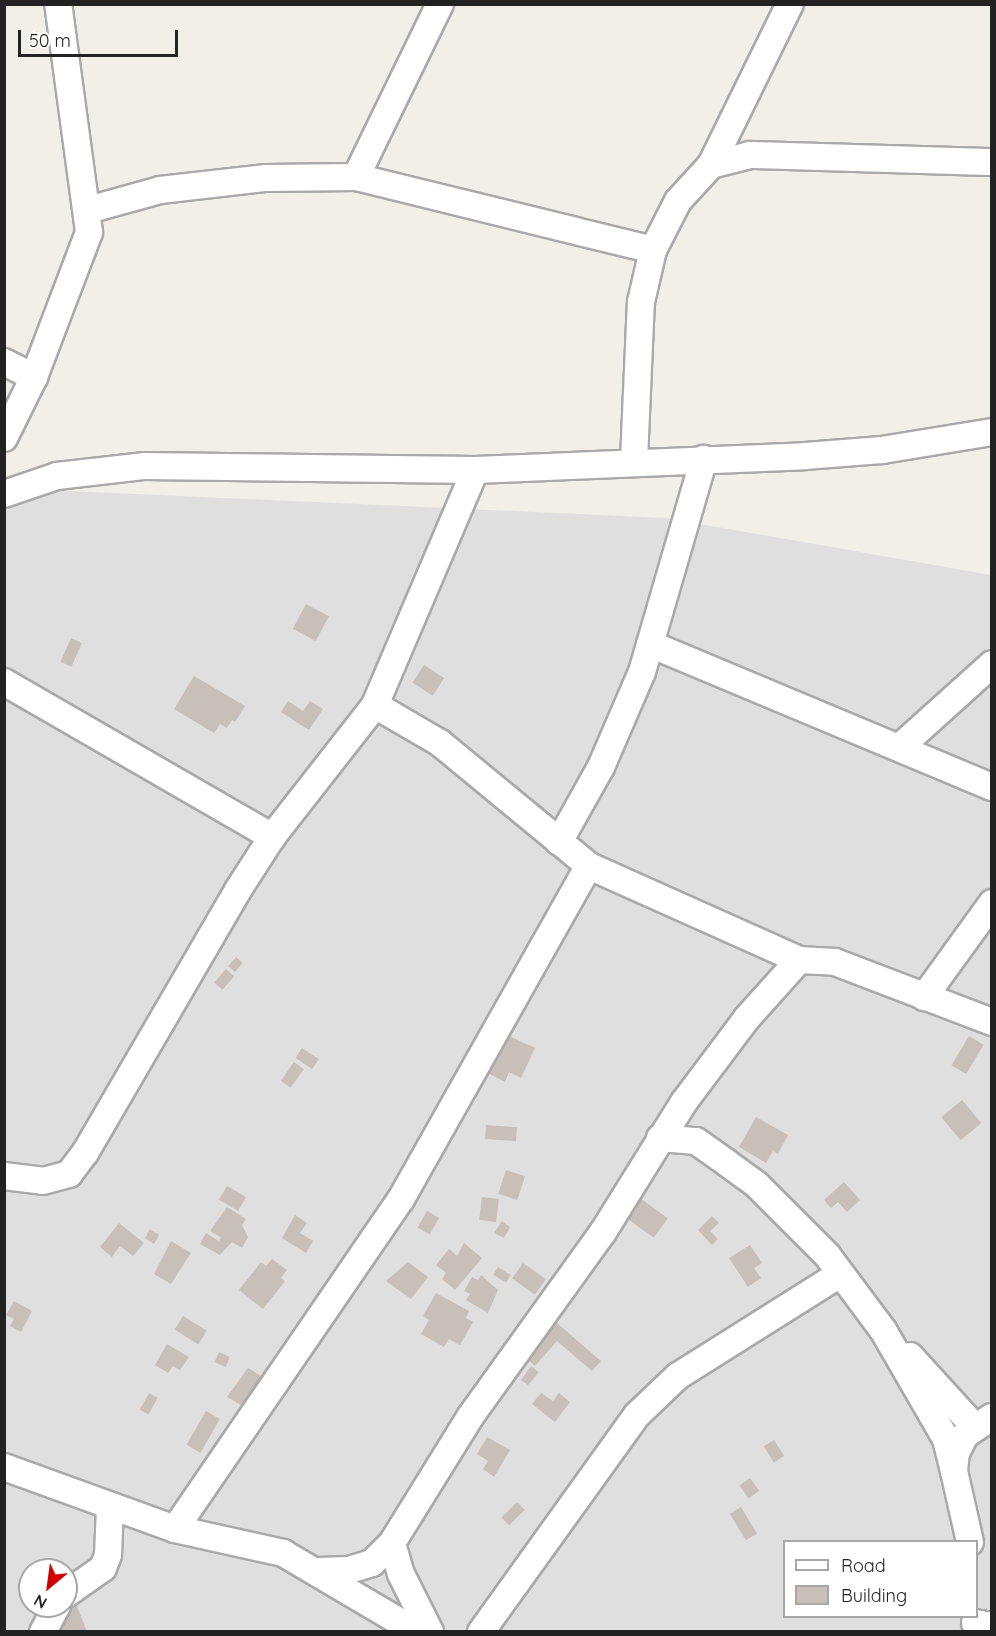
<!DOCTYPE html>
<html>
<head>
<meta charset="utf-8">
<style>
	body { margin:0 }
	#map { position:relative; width:996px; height:1636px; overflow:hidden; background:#f2efe9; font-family:Quicksand,sans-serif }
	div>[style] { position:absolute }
	.residential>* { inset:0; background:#e0dfdf }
	.building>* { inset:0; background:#c7bfb8; transform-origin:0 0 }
	.roads { filter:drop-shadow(2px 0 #a9a9a9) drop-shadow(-2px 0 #a9a9a9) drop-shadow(0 2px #a9a9a9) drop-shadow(0 -2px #a9a9a9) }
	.minor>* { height:26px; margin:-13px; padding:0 13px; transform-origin:13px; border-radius:13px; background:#fff }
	span { translate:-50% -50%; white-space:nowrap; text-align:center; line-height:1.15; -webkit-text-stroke:6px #fff; paint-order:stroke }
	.frame { position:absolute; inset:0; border:6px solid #222; pointer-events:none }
	.legend { position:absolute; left:783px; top:1540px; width:195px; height:78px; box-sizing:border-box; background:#fff; border:2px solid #a7a7a7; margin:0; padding:8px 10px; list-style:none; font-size:18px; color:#222 }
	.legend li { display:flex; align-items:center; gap:12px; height:30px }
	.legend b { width:30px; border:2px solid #a7a7a7 }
	.north { position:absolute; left:18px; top:1558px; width:60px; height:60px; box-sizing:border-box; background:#fff; border:2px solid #a7a7a7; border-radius:50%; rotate:209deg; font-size:16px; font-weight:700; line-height:24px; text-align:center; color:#222 }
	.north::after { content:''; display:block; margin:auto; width:21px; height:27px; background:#d40000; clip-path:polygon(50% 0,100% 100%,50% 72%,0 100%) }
	.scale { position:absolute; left:18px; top:30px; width:160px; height:27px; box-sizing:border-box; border:3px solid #222; border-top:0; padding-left:8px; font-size:18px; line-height:21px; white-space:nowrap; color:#222; -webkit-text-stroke:4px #fff; paint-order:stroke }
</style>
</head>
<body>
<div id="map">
	<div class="residential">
		<div style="clip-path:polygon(evenodd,5px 488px,666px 518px,991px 575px,991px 1631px,5px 1632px,5px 488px,784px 1542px,976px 1542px,976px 1616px,784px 1616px,784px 1542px,5px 488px,30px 1570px,66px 1570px,66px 1606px,30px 1606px,30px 1570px)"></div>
	</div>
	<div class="building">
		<div style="left:306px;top:604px;width:26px;height:28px;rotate:28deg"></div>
		<div style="left:71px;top:638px;width:12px;height:26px;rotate:24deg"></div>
		<div style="left:424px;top:665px;width:24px;height:21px;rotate:33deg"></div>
		<div style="clip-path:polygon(194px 676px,245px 706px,235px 722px,232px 720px,227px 728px,220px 724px,214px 733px,174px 709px)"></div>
		<div style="clip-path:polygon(288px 701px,303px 711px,310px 701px,323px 709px,309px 730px,281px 712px)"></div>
		<div style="left:236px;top:957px;width:9px;height:12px;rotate:41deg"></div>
		<div style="left:226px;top:969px;width:11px;height:18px;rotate:41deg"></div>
		<div style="clip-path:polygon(498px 1031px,535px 1048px,521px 1078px,509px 1072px,505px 1082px,480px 1069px)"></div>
		<div style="left:969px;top:1036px;width:17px;height:34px;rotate:31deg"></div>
		<div style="left:302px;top:1048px;width:20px;height:12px;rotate:33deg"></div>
		<div style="left:294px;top:1062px;width:12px;height:23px;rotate:35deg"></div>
		<div style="left:962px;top:1100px;width:30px;height:27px;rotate:50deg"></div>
		<div style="clip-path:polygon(756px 1117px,788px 1135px,778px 1154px,773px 1151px,766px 1163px,739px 1147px)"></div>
		<div style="left:486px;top:1125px;width:31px;height:14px;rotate:4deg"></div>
		<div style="left:506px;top:1170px;width:20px;height:25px;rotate:18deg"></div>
		<div style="clip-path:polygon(844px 1182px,860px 1200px,847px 1212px,838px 1202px,831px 1208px,824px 1200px)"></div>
		<div style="left:227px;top:1186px;width:22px;height:16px;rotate:30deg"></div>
		<div style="left:633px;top:1193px;width:43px;height:24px;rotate:36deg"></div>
		<div style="left:482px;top:1197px;width:17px;height:23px;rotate:7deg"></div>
		<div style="clip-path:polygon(227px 1207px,246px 1219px,242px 1225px,248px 1237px,242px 1248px,232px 1242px,220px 1255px,200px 1244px,206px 1233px,219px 1241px,221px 1237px,210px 1231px)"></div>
		<div style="left:427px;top:1211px;width:14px;height:19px;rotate:30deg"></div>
		<div style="clip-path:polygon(295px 1215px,307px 1223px,300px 1233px,313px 1241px,306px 1253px,282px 1238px)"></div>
		<div style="clip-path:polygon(712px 1216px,719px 1223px,710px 1231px,718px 1239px,712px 1245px,698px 1230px)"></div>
		<div style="clip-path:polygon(502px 1221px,510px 1227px,504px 1238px,494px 1233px)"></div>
		<div style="clip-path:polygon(119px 1223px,144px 1243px,133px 1256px,120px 1246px,112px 1257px,100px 1247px)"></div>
		<div style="clip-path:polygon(150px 1229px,159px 1235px,154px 1244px,145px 1238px)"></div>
		<div style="clip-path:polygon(171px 1241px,191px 1253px,171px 1284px,154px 1274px)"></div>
		<div style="clip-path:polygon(464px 1243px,482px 1258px,455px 1290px,442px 1279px,446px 1273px,436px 1265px,449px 1249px,457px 1256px)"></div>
		<div style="clip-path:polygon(750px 1245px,762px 1263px,754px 1268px,761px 1278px,748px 1287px,729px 1258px)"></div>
		<div style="clip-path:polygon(272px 1259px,287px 1270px,281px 1278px,285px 1281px,263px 1309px,239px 1290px,261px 1262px,266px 1266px)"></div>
		<div style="clip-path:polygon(408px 1262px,428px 1277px,411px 1299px,386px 1281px)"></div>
		<div style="left:523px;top:1263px;width:28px;height:19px;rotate:35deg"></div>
		<div style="left:498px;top:1267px;width:15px;height:9px;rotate:32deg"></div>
		<div style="clip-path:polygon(481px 1275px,498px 1290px,488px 1313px,466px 1300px,470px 1294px,464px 1291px,472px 1277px,478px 1280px)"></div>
		<div style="clip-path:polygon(436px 1293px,469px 1311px,466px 1318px,473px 1322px,460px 1345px,449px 1339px,444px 1347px,421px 1334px,429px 1320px,423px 1316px)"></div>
		<div style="clip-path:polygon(14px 1301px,32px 1311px,21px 1332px,10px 1326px,14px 1319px,6px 1315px)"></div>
		<div style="left:183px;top:1316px;width:28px;height:16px;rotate:32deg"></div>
		<div style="clip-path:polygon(557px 1323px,601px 1361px,592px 1371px,557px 1341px,535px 1366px,526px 1358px)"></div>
		<div style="clip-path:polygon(167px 1344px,189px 1357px,180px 1370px,173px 1366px,168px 1373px,155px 1365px)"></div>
		<div style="left:219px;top:1352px;width:12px;height:11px;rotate:24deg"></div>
		<div style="clip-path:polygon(531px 1366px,539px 1372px,528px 1385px,521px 1380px)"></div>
		<div style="clip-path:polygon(248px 1368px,261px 1376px,243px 1406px,227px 1397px)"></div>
		<div style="left:149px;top:1393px;width:10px;height:19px;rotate:29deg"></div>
		<div style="clip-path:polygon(541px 1393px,553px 1401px,559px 1393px,570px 1402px,555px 1422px,532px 1404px)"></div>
		<div style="left:206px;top:1411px;width:16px;height:39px;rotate:30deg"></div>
		<div style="clip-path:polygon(487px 1437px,510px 1450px,494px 1477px,483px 1469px,488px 1461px,477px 1454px)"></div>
		<div style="left:774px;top:1440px;width:19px;height:12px;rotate:58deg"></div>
		<div style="left:750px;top:1478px;width:16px;height:13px;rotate:55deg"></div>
		<div style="left:517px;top:1502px;width:11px;height:22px;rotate:45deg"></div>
		<div style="left:741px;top:1507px;width:31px;height:13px;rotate:59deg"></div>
		<div style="clip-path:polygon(77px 1606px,87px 1632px,63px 1632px,56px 1614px)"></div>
	</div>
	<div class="roads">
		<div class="minor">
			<div style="left:711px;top:165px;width:179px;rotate:-63.9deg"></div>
			<div style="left:356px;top:177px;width:192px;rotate:-64.1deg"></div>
			<div style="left:88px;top:210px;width:75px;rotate:-15.5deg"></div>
			<div style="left:160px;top:190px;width:107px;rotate:-6.5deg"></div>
			<div style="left:266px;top:178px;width:90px;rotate:-0.6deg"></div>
			<div style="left:356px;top:177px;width:306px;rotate:13.8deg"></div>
			<div style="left:4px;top:362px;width:34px;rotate:27deg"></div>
			<div style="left:4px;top:438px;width:68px;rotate:-63.8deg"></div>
			<div style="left:34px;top:377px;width:155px;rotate:-69.2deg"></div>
			<div style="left:89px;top:232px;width:230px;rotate:-97.7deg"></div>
			<div style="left:634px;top:460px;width:158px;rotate:-87.5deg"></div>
			<div style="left:641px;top:302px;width:53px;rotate:-77deg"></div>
			<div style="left:653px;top:250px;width:55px;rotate:-63deg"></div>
			<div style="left:678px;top:201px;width:49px;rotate:-47.5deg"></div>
			<div style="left:711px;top:165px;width:40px;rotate:-14.4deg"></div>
			<div style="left:750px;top:155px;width:242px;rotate:1.7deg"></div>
			<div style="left:4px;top:494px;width:56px;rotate:-18.8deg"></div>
			<div style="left:57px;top:476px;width:89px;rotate:-6.5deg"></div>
			<div style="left:145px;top:466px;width:330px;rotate:0.7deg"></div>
			<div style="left:475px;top:470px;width:330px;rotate:-2.4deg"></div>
			<div style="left:805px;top:456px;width:77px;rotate:-4.5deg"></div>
			<div style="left:882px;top:450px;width:111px;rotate:-9.3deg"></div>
			<div style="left:650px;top:644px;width:371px;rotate:22.7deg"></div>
			<div style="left:4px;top:682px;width:310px;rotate:30deg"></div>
			<div style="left:375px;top:705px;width:75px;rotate:30.3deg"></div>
			<div style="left:440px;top:743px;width:193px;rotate:39.5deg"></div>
			<div style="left:589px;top:866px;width:230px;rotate:24.1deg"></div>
			<div style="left:901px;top:746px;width:122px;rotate:-42deg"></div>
			<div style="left:559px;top:842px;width:86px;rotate:-60.8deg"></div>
			<div style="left:601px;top:767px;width:103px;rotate:-66.7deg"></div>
			<div style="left:642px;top:672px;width:222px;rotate:-73.8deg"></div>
			<div style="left:924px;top:997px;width:116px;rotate:-54.1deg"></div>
			<div style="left:660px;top:1138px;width:36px;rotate:5deg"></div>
			<div style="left:696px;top:1141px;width:38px;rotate:35deg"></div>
			<div style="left:727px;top:1163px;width:37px;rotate:36deg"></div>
			<div style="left:757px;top:1185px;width:99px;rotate:45deg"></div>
			<div style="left:827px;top:1255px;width:94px;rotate:53.3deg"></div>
			<div style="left:883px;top:1330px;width:126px;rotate:60deg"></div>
			<div style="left:946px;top:1439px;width:33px;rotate:76deg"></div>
			<div style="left:4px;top:1176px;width:39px;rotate:7deg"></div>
			<div style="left:43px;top:1181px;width:27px;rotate:-15deg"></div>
			<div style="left:69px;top:1174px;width:26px;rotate:-53deg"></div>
			<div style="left:85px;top:1153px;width:304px;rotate:-59.8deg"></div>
			<div style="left:238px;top:890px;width:63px;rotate:-57.3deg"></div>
			<div style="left:272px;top:837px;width:167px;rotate:-52deg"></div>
			<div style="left:375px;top:705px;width:255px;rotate:-66.9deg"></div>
			<div style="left:910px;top:1356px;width:95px;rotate:47.6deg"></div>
			<div style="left:4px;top:1467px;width:182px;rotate:19.9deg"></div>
			<div style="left:175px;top:1529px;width:111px;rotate:12.5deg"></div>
			<div style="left:283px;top:1553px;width:156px;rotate:30.5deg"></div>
			<div style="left:175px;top:1529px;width:400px;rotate:-55.6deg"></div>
			<div style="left:401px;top:1199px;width:382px;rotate:-60.6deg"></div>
			<div style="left:970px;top:1542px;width:73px;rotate:-102.7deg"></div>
			<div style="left:954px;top:1471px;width:18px;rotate:-84deg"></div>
			<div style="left:956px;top:1453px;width:20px;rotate:-63deg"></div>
			<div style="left:965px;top:1435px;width:32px;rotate:-34deg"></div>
			<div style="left:392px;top:1543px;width:32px;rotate:74deg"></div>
			<div style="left:401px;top:1574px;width:65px;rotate:63.4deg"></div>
			<div style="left:318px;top:1571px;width:31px;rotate:-2deg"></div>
			<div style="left:349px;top:1570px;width:24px;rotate:-17deg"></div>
			<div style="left:372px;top:1563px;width:28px;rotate:-45deg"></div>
			<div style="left:392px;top:1543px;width:148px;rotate:-58.2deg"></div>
			<div style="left:470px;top:1417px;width:228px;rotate:-54.3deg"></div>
			<div style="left:603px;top:1232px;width:153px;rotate:-58.1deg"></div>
			<div style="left:684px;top:1102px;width:105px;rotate:-53.1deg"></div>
			<div style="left:747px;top:1018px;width:78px;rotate:-48.1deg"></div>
			<div style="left:799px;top:960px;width:36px;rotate:3deg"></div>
			<div style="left:835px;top:962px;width:168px;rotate:20.9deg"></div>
			<div style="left:66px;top:1594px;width:45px;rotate:-35.1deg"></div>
			<div style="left:103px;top:1568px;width:14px;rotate:-69deg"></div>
			<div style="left:108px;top:1555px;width:48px;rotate:-87.6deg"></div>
			<div style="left:975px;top:1623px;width:17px;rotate:10deg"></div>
			<div style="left:43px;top:1632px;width:30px;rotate:-62deg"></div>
			<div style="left:481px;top:1632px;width:267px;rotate:-54.3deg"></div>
			<div style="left:637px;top:1415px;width:57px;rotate:-43.6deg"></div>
			<div style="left:678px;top:1376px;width:191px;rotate:-32.2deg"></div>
		</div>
	</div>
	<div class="frame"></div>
	<ul class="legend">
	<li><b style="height:8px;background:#fff"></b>Road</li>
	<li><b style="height:16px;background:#c7bfb8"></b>Building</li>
	</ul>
	<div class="north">N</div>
	<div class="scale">50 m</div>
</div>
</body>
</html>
